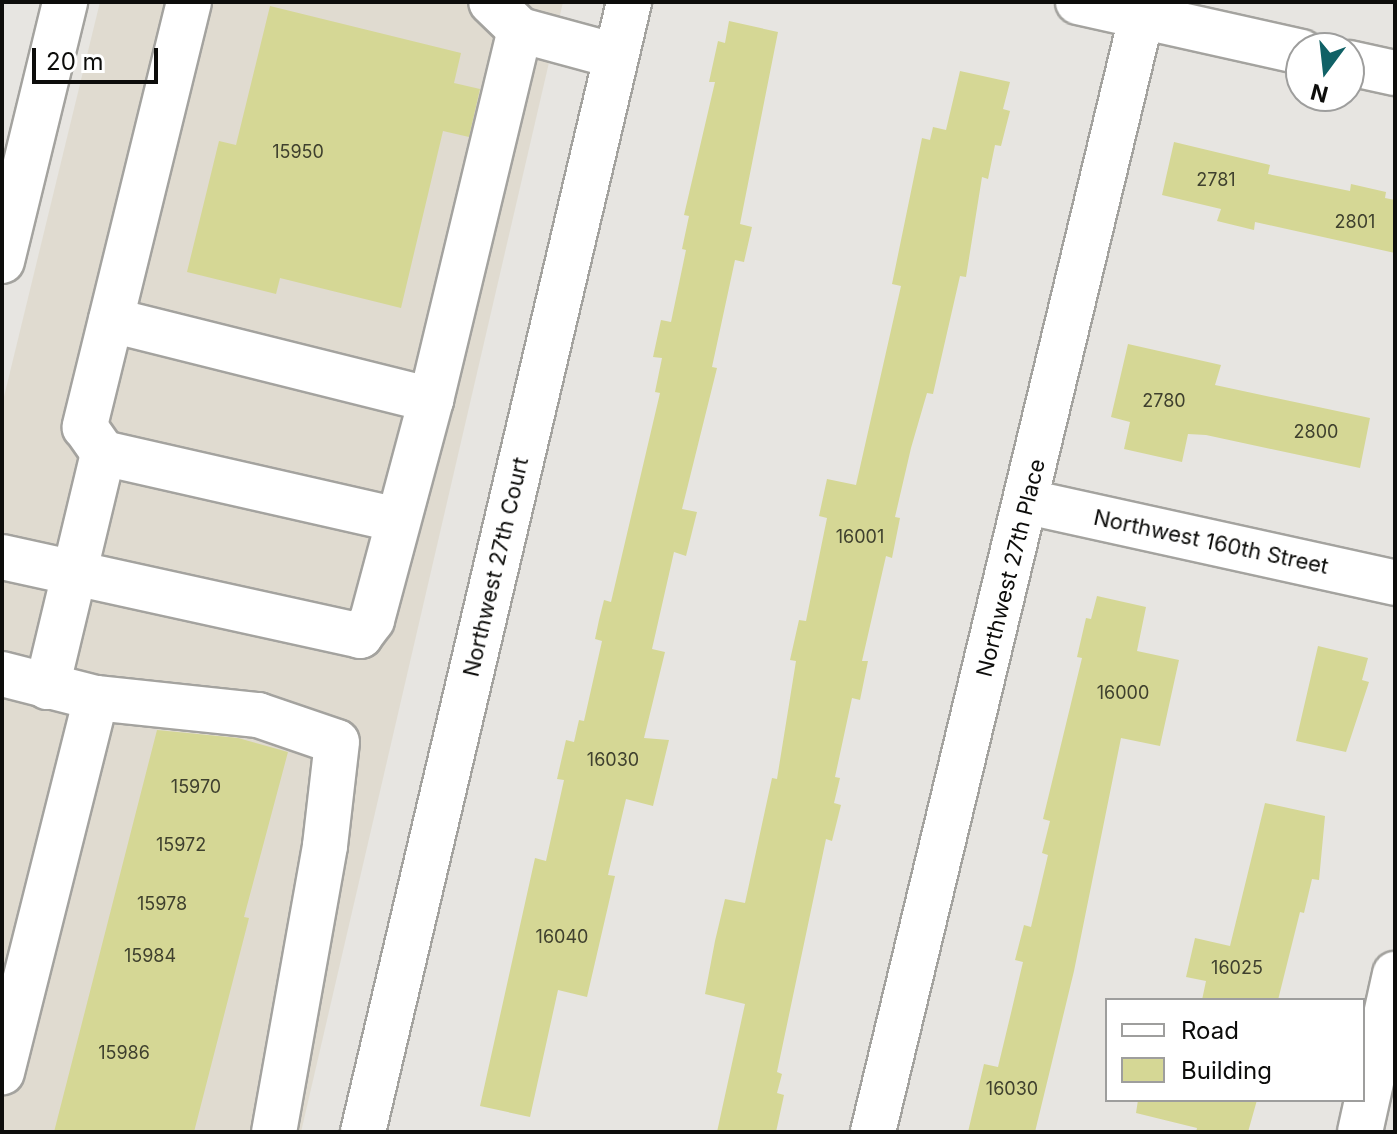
<!DOCTYPE html>
<html>
<head>
<meta charset="utf-8">
<style>
	body { margin:0 }
	#map { position:relative; width:1397px; height:1134px; overflow:hidden; background:#e7e5e1; font-family:Inter,sans-serif }
	div>[style] { position:absolute }
	.built>* { inset:0; background:#e0dbd0 }
	.building>* { inset:0; background:#d5d795 }
	.roads { filter:drop-shadow(2px 0 #a4a39f) drop-shadow(-2px 0 #a4a39f) drop-shadow(0 2px #a4a39f) drop-shadow(0 -2px #a4a39f) }
	.minor>* { height:44px; margin:-22px; padding:0 22px; transform-origin:22px; border-radius:22px; background:#fff }
	.major>* { height:44px; margin:-22px; padding:0 22px; transform-origin:22px; border-radius:22px; background:#fff }
	span { translate:-50% -50%; white-space:nowrap; text-align:center; line-height:1.15; -webkit-text-stroke:8px #fff; paint-order:stroke }
	.number-label { font-size:18px; color:#3f402e }
	.number-label span { -webkit-text-stroke-width:0 }
	.street-label { font-size:22px; color:#0d0d0b }
	.frame { position:absolute; inset:0; border:4px solid #0d0d0b; pointer-events:none }
	.legend { position:absolute; left:1105px; top:998px; width:260px; height:104px; box-sizing:border-box; background:#fff; border:2px solid #9e9e9d; margin:0; padding:10px 14px; list-style:none; font-size:24px; color:#0d0d0b }
	.legend li { display:flex; align-items:center; gap:16px; height:40px }
	.legend b { width:40px; border:2px solid #9e9e9d }
	.north { position:absolute; left:1285px; top:32px; width:80px; height:80px; box-sizing:border-box; background:#fff; border:2px solid #9e9e9d; border-radius:50%; rotate:195deg; font-size:22px; font-weight:700; line-height:32px; text-align:center; color:#0d0d0b }
	.north::after { content:''; display:block; margin:auto; width:28px; height:36px; background:#106166; clip-path:polygon(50% 0,100% 100%,50% 72%,0 100%) }
	.scale { position:absolute; left:32px; top:48px; width:126px; height:36px; box-sizing:border-box; border:4px solid #0d0d0b; border-top:0; padding-left:10px; font-size:24px; line-height:28px; white-space:nowrap; color:#0d0d0b; -webkit-text-stroke:6px #fff; paint-order:stroke }
</style>
</head>
<body>
<div id="map">
	<div class="built">
		<div style="clip-path:polygon(100px 2px,563px 2px,301px 1132px,2px 1132px,2px 405px)"></div>
	</div>
	<div class="building">
		<div style="clip-path:polygon(270px 6px,461px 53px,454px 83px,480px 89px,469px 137px,443px 131px,401px 308px,280px 278px,276px 294px,187px 272px,219px 141px,236px 145px)"></div>
		<div style="clip-path:polygon(729px 21px,778px 32px,740px 224px,752px 227px,744px 262px,735px 260px,712px 367px,717px 368px,682px 509px,697px 512px,686px 556px,674px 552px,652px 649px,665px 652px,644px 738px,669px 740px,653px 806px,626px 799px,608px 875px,615px 876px,587px 997px,558px 990px,530px 1117px,480px 1106px,535px 858px,546px 861px,564px 780px,557px 779px,566px 740px,574px 742px,579px 720px,584px 721px,602px 641px,595px 639px,599px 620px,604px 600px,611px 602px,660px 393px,655px 392px,662px 358px,653px 357px,661px 320px,671px 322px,686px 250px,682px 249px,689px 216px,684px 215px,715px 82px,709px 82px,718px 41px,725px 43px)"></div>
		<div style="clip-path:polygon(960px 71px,1010px 82px,1003px 109px,1010px 111px,1001px 146px,995px 145px,988px 179px,982px 177px,966px 277px,960px 276px,933px 394px,927px 393px,911px 448px,895px 517px,900px 518px,892px 558px,886px 556px,862px 661px,868px 661px,860px 700px,852px 698px,835px 777px,840px 778px,834px 803px,841px 805px,832px 841px,826px 839px,777px 1072px,782px 1074px,777px 1093px,784px 1095px,776px 1132px,717px 1132px,745px 1004px,705px 994px,715px 941px,725px 899px,745px 903px,772px 778px,777px 779px,796px 661px,790px 660px,799px 620px,806px 621px,827px 518px,819px 516px,827px 479px,856px 485px,901px 286px,892px 284px,922px 138px,930px 140px,933px 127px,946px 130px)"></div>
		<div style="clip-path:polygon(1174px 142px,1270px 165px,1268px 174px,1350px 191px,1351px 184px,1386px 192px,1385px 198px,1395px 200px,1395px 253px,1255px 222px,1254px 230px,1217px 221px,1221px 209px,1162px 195px)"></div>
		<div style="clip-path:polygon(1128px 344px,1221px 365px,1215px 385px,1370px 418px,1360px 468px,1206px 435px,1188px 434px,1182px 462px,1124px 449px,1130px 422px,1111px 417px)"></div>
		<div style="clip-path:polygon(1097px 596px,1146px 607px,1137px 651px,1179px 660px,1160px 746px,1121px 738px,1074px 971px,1035px 1132px,968px 1132px,984px 1064px,998px 1067px,1011px 1013px,1023px 962px,1015px 960px,1024px 925px,1031px 927px,1048px 855px,1042px 853px,1050px 821px,1043px 819px,1082px 658px,1077px 657px,1086px 618px,1091px 619px)"></div>
		<div style="clip-path:polygon(1318px 646px,1368px 658px,1362px 680px,1369px 682px,1346px 752px,1296px 741px)"></div>
		<div style="clip-path:polygon(157px 730px,238px 738px,288px 752px,244px 917px,249px 918px,194px 1132px,54px 1132px)"></div>
		<div style="clip-path:polygon(1265px 803px,1325px 816px,1319px 880px,1312px 879px,1304px 913px,1300px 912px,1278px 1000px,1202px 1000px,1206px 981px,1186px 977px,1195px 938px,1230px 946px)"></div>
		<div style="clip-path:polygon(1138px 1100px,1257px 1100px,1248px 1132px,1196px 1132px,1197px 1128px,1136px 1113px)"></div>
	</div>
	<div class="roads">
		<div class="minor">
			<div style="left:189px;top:2px;width:438px;rotate:103.8deg"></div>
			<div style="left:85px;top:427px;width:32px;rotate:55deg"></div>
			<div style="left:103px;top:453px;width:302px;rotate:12.8deg"></div>
			<div style="left:1078px;top:2px;width:229px;rotate:12.6deg"></div>
			<div style="left:520px;top:30px;width:99px;rotate:15.2deg"></div>
			<div style="left:1349px;top:63px;width:47px;rotate:12.3deg"></div>
			<div style="left:111px;top:320px;width:330px;rotate:14deg"></div>
			<div style="left:1028px;top:502px;width:376px;rotate:12.4deg"></div>
			<div style="left:2px;top:557px;width:367px;rotate:12.4deg"></div>
			<div style="left:360px;top:636px;width:20px;rotate:-53deg"></div>
			<div style="left:372px;top:620px;width:228px;rotate:-75deg"></div>
			<div style="left:431px;top:400px;width:381px;rotate:-76.5deg"></div>
			<div style="left:520px;top:30px;width:40px;rotate:-136deg"></div>
			<div style="left:2px;top:674px;width:97px;rotate:14.3deg"></div>
			<div style="left:96px;top:698px;width:386px;rotate:104.1deg"></div>
			<div style="left:47px;top:687px;width:241px;rotate:-76.5deg"></div>
			<div style="left:96px;top:698px;width:163px;rotate:6deg"></div>
			<div style="left:258px;top:715px;width:83px;rotate:18.9deg"></div>
			<div style="left:337px;top:742px;width:105px;rotate:96.6deg"></div>
			<div style="left:325px;top:846px;width:291px;rotate:100.1deg"></div>
			<div style="left:363px;top:1132px;width:1161px;rotate:-76.75deg"></div>
			<div style="left:873px;top:1132px;width:1162px;rotate:-76.47deg"></div>
			<div style="left:1360px;top:1132px;width:162px;rotate:-77.5deg"></div>
		</div>
		<div class="major">
			<div style="left:2px;top:261px;width:267px;rotate:-76.3deg"></div>
		</div>
	</div>
	<div class="number-label">
		<span style="left:298px;top:152px">15950</span>
		<span style="left:1216px;top:180px">2781</span>
		<span style="left:1355px;top:222px">2801</span>
		<span style="left:1164px;top:401px">2780</span>
		<span style="left:1316px;top:432px">2800</span>
		<span style="left:860px;top:537px">16001</span>
		<span style="left:1123px;top:693px">16000</span>
		<span style="left:613px;top:760px">16030</span>
		<span style="left:196px;top:787px">15970</span>
		<span style="left:181px;top:845px">15972</span>
		<span style="left:162px;top:904px">15978</span>
		<span style="left:562px;top:937px">16040</span>
		<span style="left:150px;top:956px">15984</span>
		<span style="left:1237px;top:968px">16025</span>
		<span style="left:124px;top:1053px">15986</span>
		<span style="left:1012px;top:1089px">16030</span>
	</div>
	<div class="street-label">
		<span style="left:1211px;top:542px;rotate:12deg">Northwest 160th Street</span>
		<span style="left:496px;top:567px;rotate:-77deg">Northwest 27th Court</span>
		<span style="left:1011px;top:568px;rotate:-76deg">Northwest 27th Place</span>
	</div>
	<div class="frame"></div>
	<ul class="legend">
	<li><b style="height:10px;background:#fff"></b>Road</li>
	<li><b style="height:22px;background:#d5d795"></b>Building</li>
	</ul>
	<div class="north">N</div>
	<div class="scale">20 m</div>
</div>
</body>
</html>
